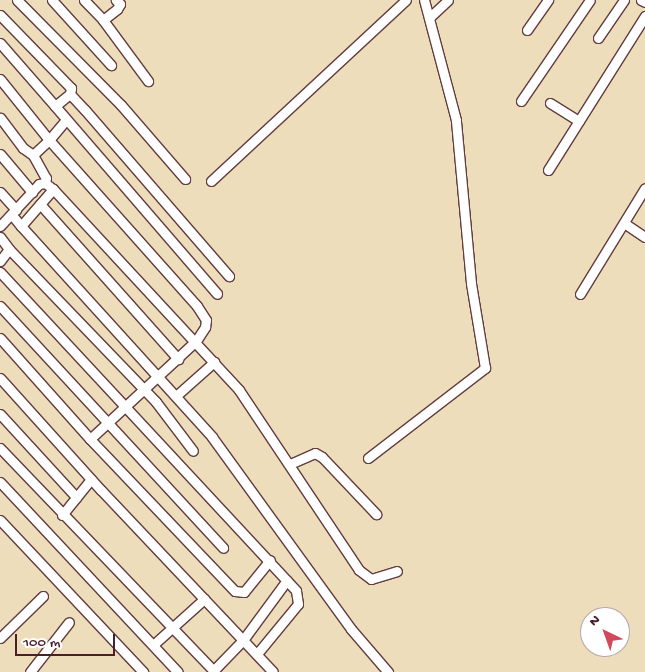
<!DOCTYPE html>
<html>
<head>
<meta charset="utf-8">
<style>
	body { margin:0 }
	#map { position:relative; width:645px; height:672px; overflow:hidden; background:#eeddba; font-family:"Gochi Hand",sans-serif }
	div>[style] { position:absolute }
	.roads { filter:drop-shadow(1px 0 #633c40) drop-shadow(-1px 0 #633c40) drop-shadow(0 1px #633c40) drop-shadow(0 -1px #633c40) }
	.minor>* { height:9px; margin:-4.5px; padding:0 4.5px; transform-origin:4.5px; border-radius:4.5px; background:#fff }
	span { translate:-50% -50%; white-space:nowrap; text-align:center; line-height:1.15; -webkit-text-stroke:4px #fff; paint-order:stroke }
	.north { position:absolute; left:580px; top:607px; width:50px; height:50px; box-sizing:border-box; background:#fff; border:1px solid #b7a5aa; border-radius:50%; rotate:318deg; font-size:14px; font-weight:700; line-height:20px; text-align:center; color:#4a1f2b }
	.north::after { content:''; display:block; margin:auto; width:18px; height:22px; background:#d1495b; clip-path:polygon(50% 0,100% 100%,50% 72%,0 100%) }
	.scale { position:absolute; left:15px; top:634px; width:100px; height:22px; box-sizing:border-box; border:2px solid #4a1f2b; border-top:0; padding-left:6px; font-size:15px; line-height:18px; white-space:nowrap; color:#4a1f2b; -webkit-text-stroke:4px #fff; paint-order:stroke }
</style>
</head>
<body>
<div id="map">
	<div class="roads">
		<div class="minor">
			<div style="left:17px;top:0;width:148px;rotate:45.3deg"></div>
			<div style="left:121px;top:105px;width:98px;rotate:49.1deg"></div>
			<div style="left:52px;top:0;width:88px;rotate:47.8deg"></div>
			<div style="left:84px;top:0;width:28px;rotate:46deg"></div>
			<div style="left:103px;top:20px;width:18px;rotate:-38deg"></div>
			<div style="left:117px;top:9px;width:6px;rotate:-59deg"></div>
			<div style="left:120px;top:4px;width:6px;rotate:-135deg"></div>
			<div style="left:641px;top:0;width:4px;rotate:27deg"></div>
			<div style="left:0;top:15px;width:102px;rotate:45.8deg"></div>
			<div style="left:71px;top:88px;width:6px;rotate:99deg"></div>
			<div style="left:431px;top:16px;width:23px;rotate:-43deg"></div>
			<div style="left:103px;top:20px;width:76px;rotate:53.6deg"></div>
			<div style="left:527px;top:30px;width:37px;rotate:-55deg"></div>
			<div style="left:598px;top:38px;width:46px;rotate:-55.6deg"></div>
			<div style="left:0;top:43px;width:84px;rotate:48.9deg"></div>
			<div style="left:55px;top:106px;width:19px;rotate:-39deg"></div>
			<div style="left:70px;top:94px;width:22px;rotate:47deg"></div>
			<div style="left:85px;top:110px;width:220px;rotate:49.1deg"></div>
			<div style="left:0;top:79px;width:78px;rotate:51.2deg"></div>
			<div style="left:49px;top:140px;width:22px;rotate:137deg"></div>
			<div style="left:33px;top:155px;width:12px;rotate:-145deg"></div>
			<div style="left:23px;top:148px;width:38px;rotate:-127deg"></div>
			<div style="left:521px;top:101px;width:122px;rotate:-55.7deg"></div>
			<div style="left:550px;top:103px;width:34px;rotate:32deg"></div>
			<div style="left:55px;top:106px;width:248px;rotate:49.2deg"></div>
			<div style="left:0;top:154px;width:50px;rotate:49.9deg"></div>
			<div style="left:33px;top:155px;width:26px;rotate:61deg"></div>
			<div style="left:46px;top:178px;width:5px;rotate:101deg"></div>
			<div style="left:548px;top:170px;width:182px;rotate:-57.8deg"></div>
			<div style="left:211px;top:181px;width:266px;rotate:-42.9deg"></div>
			<div style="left:0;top:192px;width:24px;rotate:48deg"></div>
			<div style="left:40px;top:204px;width:208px;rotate:48.3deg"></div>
			<div style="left:12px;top:215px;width:14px;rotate:51deg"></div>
			<div style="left:21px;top:226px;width:49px;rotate:-49.1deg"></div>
			<div style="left:624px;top:223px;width:25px;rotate:34deg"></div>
			<div style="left:0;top:226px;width:57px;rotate:-47.1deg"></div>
			<div style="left:39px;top:184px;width:6px;rotate:-9deg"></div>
			<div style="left:45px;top:183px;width:10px;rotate:37deg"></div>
			<div style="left:53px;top:189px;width:274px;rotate:47.2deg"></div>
			<div style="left:239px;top:390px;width:216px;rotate:56.3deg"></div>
			<div style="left:359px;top:570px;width:15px;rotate:37deg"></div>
			<div style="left:371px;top:579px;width:27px;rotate:-17deg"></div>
			<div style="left:21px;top:226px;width:285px;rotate:47.8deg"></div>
			<div style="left:212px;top:437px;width:237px;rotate:54.1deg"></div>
			<div style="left:351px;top:629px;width:57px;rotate:49.3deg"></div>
			<div style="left:0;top:237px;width:15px;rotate:53deg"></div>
			<div style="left:9px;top:249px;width:15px;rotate:127deg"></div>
			<div style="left:9px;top:249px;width:212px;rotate:46.1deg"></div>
			<div style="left:156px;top:402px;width:61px;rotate:52.9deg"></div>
			<div style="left:0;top:272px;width:435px;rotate:47.1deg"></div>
			<div style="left:296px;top:591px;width:13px;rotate:81deg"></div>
			<div style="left:298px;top:604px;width:65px;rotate:129.4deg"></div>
			<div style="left:580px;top:294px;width:124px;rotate:-58.5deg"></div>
			<div style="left:0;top:306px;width:329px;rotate:47.3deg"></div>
			<div style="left:0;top:338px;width:135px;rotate:48.3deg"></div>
			<div style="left:90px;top:439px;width:144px;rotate:-42.8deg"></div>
			<div style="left:196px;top:341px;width:17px;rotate:-57deg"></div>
			<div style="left:205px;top:327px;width:7px;rotate:-82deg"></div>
			<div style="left:206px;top:320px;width:17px;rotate:-123deg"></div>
			<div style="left:197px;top:306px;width:222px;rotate:-131.7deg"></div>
			<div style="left:49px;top:140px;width:26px;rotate:-50deg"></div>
			<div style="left:0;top:378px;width:151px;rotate:48deg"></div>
			<div style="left:101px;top:490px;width:250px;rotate:46.6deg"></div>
			<div style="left:177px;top:395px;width:50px;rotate:-41.7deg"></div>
			<div style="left:0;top:414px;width:113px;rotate:47.5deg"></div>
			<div style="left:90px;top:439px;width:210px;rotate:46.4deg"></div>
			<div style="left:235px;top:591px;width:9px;rotate:6deg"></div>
			<div style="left:244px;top:592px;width:41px;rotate:-50.9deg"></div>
			<div style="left:0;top:448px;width:310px;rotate:46.2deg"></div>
			<div style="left:368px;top:458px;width:148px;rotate:-37.6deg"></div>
			<div style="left:485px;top:368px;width:86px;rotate:-99.4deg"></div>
			<div style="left:471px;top:283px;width:164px;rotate:-95.3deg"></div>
			<div style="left:456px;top:120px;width:124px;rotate:-104.9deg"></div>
			<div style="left:290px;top:464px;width:27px;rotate:-24deg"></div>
			<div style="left:315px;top:453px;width:8px;rotate:30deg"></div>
			<div style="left:322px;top:457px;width:79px;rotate:46.5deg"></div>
			<div style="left:0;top:482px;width:260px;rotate:46.9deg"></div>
			<div style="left:62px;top:515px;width:46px;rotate:-51.1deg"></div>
			<div style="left:0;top:520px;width:209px;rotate:46.7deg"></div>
			<div style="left:0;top:638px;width:60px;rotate:-44.3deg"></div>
			<div style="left:153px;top:645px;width:69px;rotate:-42deg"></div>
			<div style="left:214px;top:670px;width:42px;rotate:-46deg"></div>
			<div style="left:243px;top:640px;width:74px;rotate:-53.7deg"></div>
			<div style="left:30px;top:672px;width:63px;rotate:-52deg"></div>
		</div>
	</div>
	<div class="north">N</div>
	<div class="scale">100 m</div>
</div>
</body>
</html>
